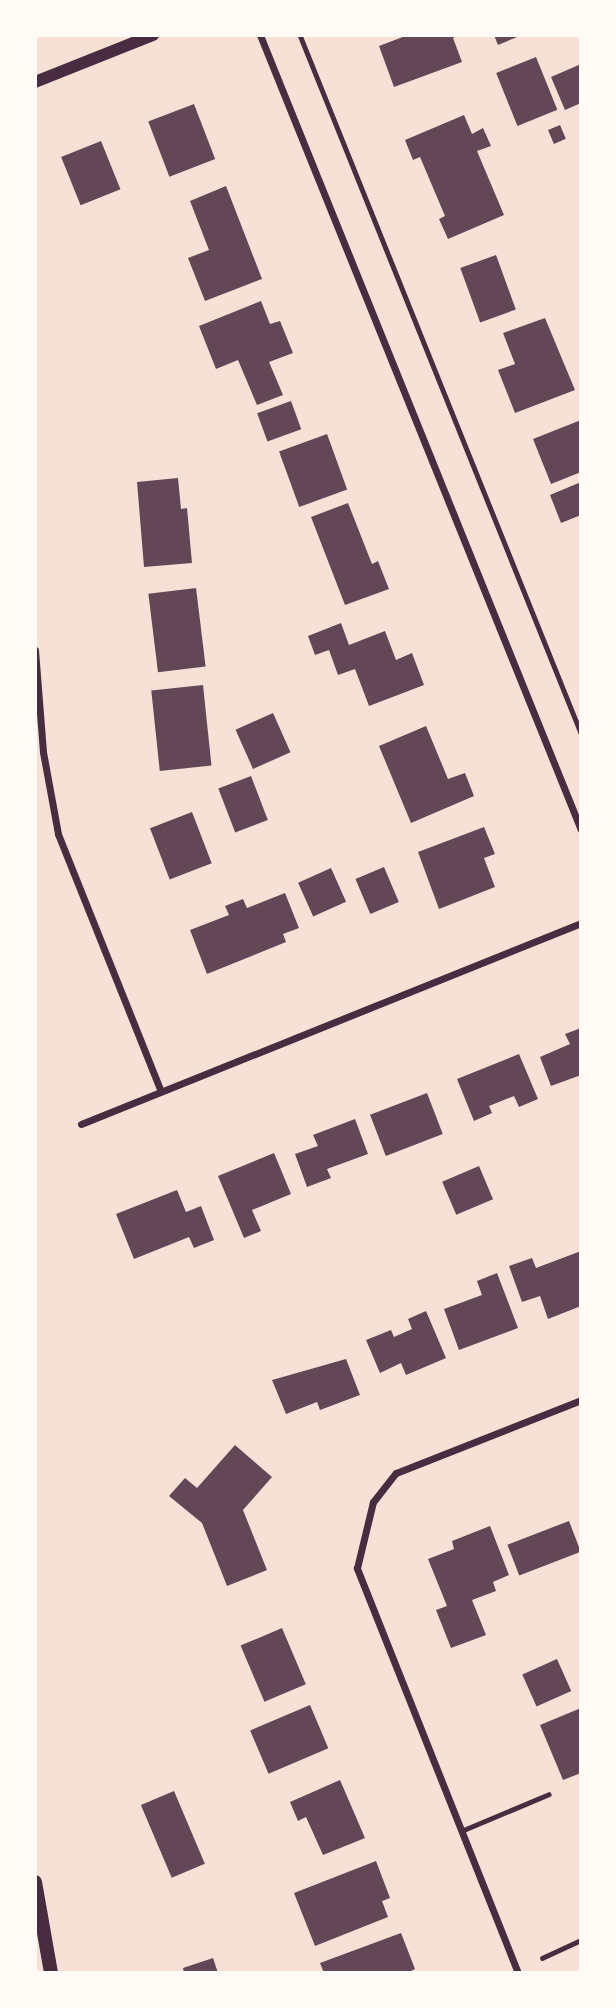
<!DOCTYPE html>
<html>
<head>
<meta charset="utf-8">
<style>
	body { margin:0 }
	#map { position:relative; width:616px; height:2008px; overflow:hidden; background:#f7e1d7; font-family:Jost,sans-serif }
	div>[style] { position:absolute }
	.building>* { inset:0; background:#644757; transform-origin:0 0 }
	.path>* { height:4.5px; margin:-2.25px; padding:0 2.25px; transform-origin:2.25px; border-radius:2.25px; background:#4a2c40 }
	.service>* { height:5px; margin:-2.5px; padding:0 2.5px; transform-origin:2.5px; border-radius:2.5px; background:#4a2c40 }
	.minor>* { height:7px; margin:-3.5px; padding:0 3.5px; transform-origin:3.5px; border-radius:3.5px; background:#4a2c40 }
	.tertiary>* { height:12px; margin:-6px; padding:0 6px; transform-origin:6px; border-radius:6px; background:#4a2c40 }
	.secondary>* { height:14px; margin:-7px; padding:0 7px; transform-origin:7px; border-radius:7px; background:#4a2c40 }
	span { translate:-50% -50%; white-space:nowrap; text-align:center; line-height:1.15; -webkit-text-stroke:7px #fffaf5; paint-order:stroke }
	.frame { position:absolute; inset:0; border:37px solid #fffaf5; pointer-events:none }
</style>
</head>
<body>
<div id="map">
	<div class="building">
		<div style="clip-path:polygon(408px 35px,459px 35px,453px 38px,462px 62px,394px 87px,379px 46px)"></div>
		<div style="clip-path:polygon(494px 35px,522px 35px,498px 45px)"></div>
		<div style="left:536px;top:57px;width:57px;height:43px;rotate:68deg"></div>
		<div style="clip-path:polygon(581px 64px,581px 103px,565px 110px,551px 77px)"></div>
		<div style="left:194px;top:104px;width:59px;height:49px;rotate:69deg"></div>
		<div style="clip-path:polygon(464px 115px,472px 134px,483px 128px,491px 146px,477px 151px,504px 215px,448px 239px,439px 219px,445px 216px,420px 157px,413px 160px,405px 140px)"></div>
		<div style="left:560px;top:125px;width:15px;height:13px;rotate:67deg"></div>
		<div style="left:101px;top:141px;width:52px;height:43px;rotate:68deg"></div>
		<div style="clip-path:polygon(226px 186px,262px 279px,205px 301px,188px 258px,209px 250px,190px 201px)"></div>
		<div style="left:496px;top:255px;width:58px;height:38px;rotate:70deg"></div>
		<div style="clip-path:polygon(261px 301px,270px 324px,280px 321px,293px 353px,269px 362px,283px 395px,257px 405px,238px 360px,216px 369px,199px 326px)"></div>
		<div style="clip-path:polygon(545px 318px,575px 390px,515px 413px,498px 370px,515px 364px,503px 333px)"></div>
		<div style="left:291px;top:401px;width:30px;height:36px;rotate:70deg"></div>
		<div style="clip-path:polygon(581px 420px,581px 472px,551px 484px,533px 439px)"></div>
		<div style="left:327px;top:434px;width:59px;height:51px;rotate:70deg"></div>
		<div style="clip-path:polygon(178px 478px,181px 509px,187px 508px,192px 563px,144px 567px,137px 482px)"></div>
		<div style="clip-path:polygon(581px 482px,581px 515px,561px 523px,550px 495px)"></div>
		<div style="clip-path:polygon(348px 503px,372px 564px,378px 561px,389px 589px,345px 605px,311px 517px)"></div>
		<div style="left:196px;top:588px;width:79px;height:48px;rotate:83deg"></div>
		<div style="clip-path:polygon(341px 623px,349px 645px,385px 631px,396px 660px,412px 653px,424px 685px,369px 706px,355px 669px,338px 675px,329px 650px,315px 655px,308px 636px)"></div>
		<div style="left:203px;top:685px;width:81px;height:52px;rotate:84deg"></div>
		<div style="left:273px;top:713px;width:43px;height:41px;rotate:66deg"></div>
		<div style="clip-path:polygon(426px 726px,448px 779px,465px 773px,474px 796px,411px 823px,379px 746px)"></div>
		<div style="left:251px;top:776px;width:47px;height:35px;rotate:69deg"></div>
		<div style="left:192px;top:812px;width:55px;height:45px;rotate:69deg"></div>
		<div style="clip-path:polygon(484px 827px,495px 854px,484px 858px,495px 887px,439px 909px,418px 852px)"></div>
		<div style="left:384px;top:867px;width:38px;height:31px;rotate:67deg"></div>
		<div style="left:331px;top:868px;width:37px;height:36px;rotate:66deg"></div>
		<div style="clip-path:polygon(285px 893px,299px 928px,283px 934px,286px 942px,207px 974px,190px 930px,229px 915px,225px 906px,243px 899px,247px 908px)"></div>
		<div style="clip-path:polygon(581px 1028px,581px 1075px,551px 1086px,540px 1057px,570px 1044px,565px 1034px)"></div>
		<div style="clip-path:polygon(519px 1054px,538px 1099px,519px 1107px,514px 1096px,489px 1106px,492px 1113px,474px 1121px,457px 1079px)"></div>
		<div style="left:427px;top:1093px;width:44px;height:61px;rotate:69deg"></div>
		<div style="clip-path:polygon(355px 1119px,368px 1154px,327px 1169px,331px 1178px,307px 1187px,295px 1154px,318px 1146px,313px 1135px)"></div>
		<div style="clip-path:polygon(274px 1153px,291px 1194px,252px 1210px,261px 1231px,244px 1238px,218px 1176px)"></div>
		<div style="left:479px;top:1166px;width:36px;height:40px;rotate:67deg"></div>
		<div style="clip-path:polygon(177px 1190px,186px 1212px,201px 1206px,214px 1240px,194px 1248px,189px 1237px,134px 1259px,116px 1214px)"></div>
		<div style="clip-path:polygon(581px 1251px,581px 1306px,548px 1319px,540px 1296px,522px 1302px,509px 1266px,532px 1258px,536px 1268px)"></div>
		<div style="clip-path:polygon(497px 1273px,518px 1328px,459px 1350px,444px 1309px,482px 1295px,477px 1281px)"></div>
		<div style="clip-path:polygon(426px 1311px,446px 1358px,406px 1375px,401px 1363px,380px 1373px,366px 1340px,391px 1330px,394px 1337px,412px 1329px,408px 1319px)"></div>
		<div style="clip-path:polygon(346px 1359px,360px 1395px,320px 1410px,317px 1402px,286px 1414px,272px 1380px)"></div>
		<div style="clip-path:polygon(235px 1445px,272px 1477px,243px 1510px,267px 1570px,227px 1586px,202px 1523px,169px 1496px,185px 1478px,197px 1488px)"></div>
		<div style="left:569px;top:1521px;width:33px;height:66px;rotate:69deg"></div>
		<div style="clip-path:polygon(490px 1526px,509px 1575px,493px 1582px,496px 1591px,472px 1600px,486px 1635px,451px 1648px,436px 1610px,447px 1606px,428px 1559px,454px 1549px,452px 1541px)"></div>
		<div style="left:282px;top:1628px;width:61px;height:45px;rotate:67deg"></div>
		<div style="left:557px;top:1659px;width:35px;height:38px;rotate:66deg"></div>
		<div style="left:310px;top:1705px;width:47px;height:65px;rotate:67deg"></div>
		<div style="clip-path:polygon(581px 1708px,581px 1773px,563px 1780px,540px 1725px)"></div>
		<div style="clip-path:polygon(340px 1780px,365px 1838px,323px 1855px,306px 1817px,298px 1821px,290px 1802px)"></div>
		<div style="left:174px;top:1791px;width:79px;height:36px;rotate:67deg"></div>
		<div style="clip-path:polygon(376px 1861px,390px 1898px,382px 1901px,388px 1917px,315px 1946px,294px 1893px)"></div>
		<div style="clip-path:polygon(401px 1933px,415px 1969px,407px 1973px,324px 1973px,320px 1963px)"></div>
		<div style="clip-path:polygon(213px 1958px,218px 1973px,184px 1973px,183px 1968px)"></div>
	</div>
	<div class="path">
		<div style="left:300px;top:35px;width:752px;rotate:68.07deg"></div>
		<div style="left:542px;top:1958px;width:43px;rotate:-24.8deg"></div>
	</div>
	<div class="service">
		<div style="left:461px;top:1831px;width:95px;rotate:-22.8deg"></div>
	</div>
	<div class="minor">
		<div style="left:260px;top:35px;width:857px;rotate:68.01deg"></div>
		<div style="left:35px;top:650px;width:102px;rotate:85.5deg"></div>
		<div style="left:43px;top:752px;width:83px;rotate:79.6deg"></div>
		<div style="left:58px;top:834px;width:277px;rotate:68.2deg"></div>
		<div style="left:81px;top:1124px;width:539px;rotate:-21.9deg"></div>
		<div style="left:518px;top:1973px;width:436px;rotate:-111.7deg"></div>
		<div style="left:357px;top:1568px;width:68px;rotate:-76.4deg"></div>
		<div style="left:373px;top:1502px;width:37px;rotate:-52deg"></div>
		<div style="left:396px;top:1473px;width:199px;rotate:-21.5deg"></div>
	</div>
	<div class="tertiary">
		<div style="left:35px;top:82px;width:127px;rotate:-21.7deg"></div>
	</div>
	<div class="secondary">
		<div style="left:35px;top:1882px;width:92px;rotate:80deg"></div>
	</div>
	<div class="frame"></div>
</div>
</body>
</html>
